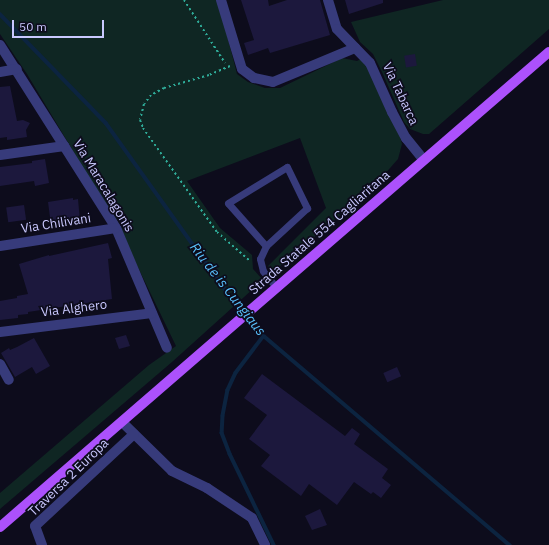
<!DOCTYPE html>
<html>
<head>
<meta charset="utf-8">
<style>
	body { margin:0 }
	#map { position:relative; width:549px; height:545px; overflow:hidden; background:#0d0c1c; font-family:"IBM Plex Sans",sans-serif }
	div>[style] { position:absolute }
	.green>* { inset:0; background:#0f2623 }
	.stream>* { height:3.5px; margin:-1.75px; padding:0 1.75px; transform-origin:1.75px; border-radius:1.75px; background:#0c2440 }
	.building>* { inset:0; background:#1c183d; transform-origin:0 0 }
	.path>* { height:2px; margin-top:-1px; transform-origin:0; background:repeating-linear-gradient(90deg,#2eab98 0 2px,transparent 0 5px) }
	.lane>* { height:7px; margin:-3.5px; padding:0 3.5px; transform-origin:3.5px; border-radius:3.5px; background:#373b7b }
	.street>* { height:10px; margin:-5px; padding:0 5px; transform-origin:5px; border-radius:5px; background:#373b7b }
	.primary>* { height:10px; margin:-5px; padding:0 5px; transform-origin:5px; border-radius:5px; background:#ac51fc }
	span { translate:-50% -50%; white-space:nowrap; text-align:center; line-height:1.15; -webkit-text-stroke:3.5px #0d0c1c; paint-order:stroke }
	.street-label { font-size:13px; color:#c9c8fe }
	.water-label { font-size:14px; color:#58c0fc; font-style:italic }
	.scale { position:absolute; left:12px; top:20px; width:92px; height:18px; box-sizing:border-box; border:2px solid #c9c8fe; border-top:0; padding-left:5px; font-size:12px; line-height:14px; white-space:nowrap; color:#c9c8fe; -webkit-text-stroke:3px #0d0c1c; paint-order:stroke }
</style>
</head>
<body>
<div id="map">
	<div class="green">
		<div style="clip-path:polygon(0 0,218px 0,237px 74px,248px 82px,265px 88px,280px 88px,342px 58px,357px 61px,361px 59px,369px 68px,400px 136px,402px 144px,398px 159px,383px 176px,350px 207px,273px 272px,268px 266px,326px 208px,300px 138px,187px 181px,220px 228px,252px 255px,253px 269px,263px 280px,172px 362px,0 509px,0 493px,149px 365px,176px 346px,118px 226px,27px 74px,0 34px)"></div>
		<div style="clip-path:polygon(443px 0,549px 0,549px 29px,429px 134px,423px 134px,410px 129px,404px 122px,382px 72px,373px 54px,360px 42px,351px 22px)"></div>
	</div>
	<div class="stream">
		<div style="left:0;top:14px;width:152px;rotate:45.8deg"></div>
		<div style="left:106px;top:123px;width:208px;rotate:54.4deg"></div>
		<div style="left:227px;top:292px;width:57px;rotate:49.9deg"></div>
		<div style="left:264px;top:336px;width:323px;rotate:40.4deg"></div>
		<div style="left:264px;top:336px;width:46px;rotate:127.1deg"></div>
		<div style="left:236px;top:373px;width:19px;rotate:115deg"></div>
		<div style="left:228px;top:390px;width:26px;rotate:101deg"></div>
		<div style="left:223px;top:416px;width:17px;rotate:93deg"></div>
		<div style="left:222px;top:433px;width:22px;rotate:69deg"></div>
		<div style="left:230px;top:454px;width:101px;rotate:64.2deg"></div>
	</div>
	<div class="building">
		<div style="clip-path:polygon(241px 0,268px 0,269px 6px,287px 0,320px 0,330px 35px,270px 53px,268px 48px,248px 55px,244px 43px,254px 40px)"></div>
		<div style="clip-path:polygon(345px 0,383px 0,383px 3px,349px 14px)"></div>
		<div style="left:415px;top:54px;width:12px;height:11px;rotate:81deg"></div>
		<div style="clip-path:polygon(10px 86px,17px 121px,23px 120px,30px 123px,26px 130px,27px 137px,7px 140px,7px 137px,0 138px,0 87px)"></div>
		<div style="clip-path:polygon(45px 159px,49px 183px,35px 186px,34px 181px,0 186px,0 167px,32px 163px,32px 161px)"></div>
		<div style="clip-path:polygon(73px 198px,73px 200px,78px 199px,80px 221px,51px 225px,48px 202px)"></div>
		<div style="left:24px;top:205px;width:15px;height:18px;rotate:82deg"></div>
		<div style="clip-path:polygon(108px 243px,112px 258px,108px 259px,112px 299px,28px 312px,28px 314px,18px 315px,18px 318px,0 320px,0 301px,17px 298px,17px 296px,28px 294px,19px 264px,49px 255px,49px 256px)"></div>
		<div style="clip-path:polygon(126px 335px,130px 346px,119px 349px,115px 338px)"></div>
		<div style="clip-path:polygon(34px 338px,50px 366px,36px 374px,32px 367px,15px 377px,1px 353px,9px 348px,10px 350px,17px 347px)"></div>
		<div style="left:397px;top:367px;width:10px;height:15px;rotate:66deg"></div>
		<div style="clip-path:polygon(262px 374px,345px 436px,352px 428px,360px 434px,354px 444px,388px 469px,382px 478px,391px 485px,381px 498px,373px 492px,371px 494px,354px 482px,337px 505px,309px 484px,301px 496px,261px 466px,270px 455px,249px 439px,267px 415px,244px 398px)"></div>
		<div style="clip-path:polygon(320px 509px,327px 525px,312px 530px,305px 516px)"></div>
	</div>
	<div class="path">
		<div style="left:184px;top:0;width:75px;rotate:56.9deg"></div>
		<div style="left:230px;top:66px;width:23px;rotate:157deg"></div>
		<div style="left:209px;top:75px;width:47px;rotate:163.9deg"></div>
		<div style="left:164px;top:88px;width:15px;rotate:152deg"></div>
		<div style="left:151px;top:95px;width:11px;rotate:128deg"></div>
		<div style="left:144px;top:104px;width:16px;rotate:104deg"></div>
		<div style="left:140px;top:120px;width:9px;rotate:69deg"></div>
		<div style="left:143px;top:128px;width:128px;rotate:54.6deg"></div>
		<div style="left:217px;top:232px;width:44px;rotate:41.3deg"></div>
	</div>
	<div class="lane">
		<div style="left:266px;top:246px;width:57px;rotate:-131.5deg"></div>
		<div style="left:228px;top:203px;width:69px;rotate:-31.4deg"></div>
		<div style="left:287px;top:167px;width:46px;rotate:64deg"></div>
		<div style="left:307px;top:208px;width:56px;rotate:137.2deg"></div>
		<div style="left:266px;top:246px;width:14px;rotate:115deg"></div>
		<div style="left:260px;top:259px;width:12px;rotate:76deg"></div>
		<div style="left:263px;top:271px;width:22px;rotate:51deg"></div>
	</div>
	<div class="street">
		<div style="left:221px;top:0;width:72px;rotate:73.1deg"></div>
		<div style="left:242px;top:69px;width:15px;rotate:37deg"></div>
		<div style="left:254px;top:78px;width:19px;rotate:12deg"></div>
		<div style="left:273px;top:82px;width:89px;rotate:-22.5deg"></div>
		<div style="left:328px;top:0;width:30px;rotate:73deg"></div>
		<div style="left:337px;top:29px;width:47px;rotate:45.9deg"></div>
		<div style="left:370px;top:63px;width:54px;rotate:65.8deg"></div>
		<div style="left:392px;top:112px;width:30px;rotate:62deg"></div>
		<div style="left:406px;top:138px;width:28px;rotate:51deg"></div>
		<div style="left:0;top:45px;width:217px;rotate:57.6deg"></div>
		<div style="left:116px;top:228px;width:130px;rotate:67deg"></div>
		<div style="left:0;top:72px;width:17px;rotate:-10deg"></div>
		<div style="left:0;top:155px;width:65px;rotate:-8deg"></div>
		<div style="left:0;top:246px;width:117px;rotate:-8.8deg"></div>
		<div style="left:0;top:332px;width:153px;rotate:-7.1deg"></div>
		<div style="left:0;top:364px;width:18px;rotate:61deg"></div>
		<div style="left:122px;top:422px;width:70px;rotate:44.4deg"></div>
		<div style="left:172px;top:471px;width:39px;rotate:26deg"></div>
		<div style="left:207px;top:488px;width:54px;rotate:33.7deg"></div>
		<div style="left:252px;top:518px;width:30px;rotate:64deg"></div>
		<div style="left:42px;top:545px;width:20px;rotate:-110deg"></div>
		<div style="left:35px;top:526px;width:135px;rotate:-42.9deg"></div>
	</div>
	<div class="primary">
		<div style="left:0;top:527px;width:726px;rotate:-40.87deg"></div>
	</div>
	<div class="street-label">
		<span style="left:400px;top:94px;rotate:65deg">Via Tabarca</span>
		<span style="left:103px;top:186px;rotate:59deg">Via Maracalagonis</span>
		<span style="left:56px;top:224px;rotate:-9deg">Via Chilivani</span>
		<span style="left:320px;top:233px;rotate:-41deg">Strada Statale 554 Cagliaritana</span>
		<span style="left:74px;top:309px;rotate:-7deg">Via Alghero</span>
		<span style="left:69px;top:478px;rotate:-44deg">Traversa 2 Europa</span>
	</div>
	<div class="water-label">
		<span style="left:228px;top:289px;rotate:52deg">Riu de is Cungiaus</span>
	</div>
	<div class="scale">50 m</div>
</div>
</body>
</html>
